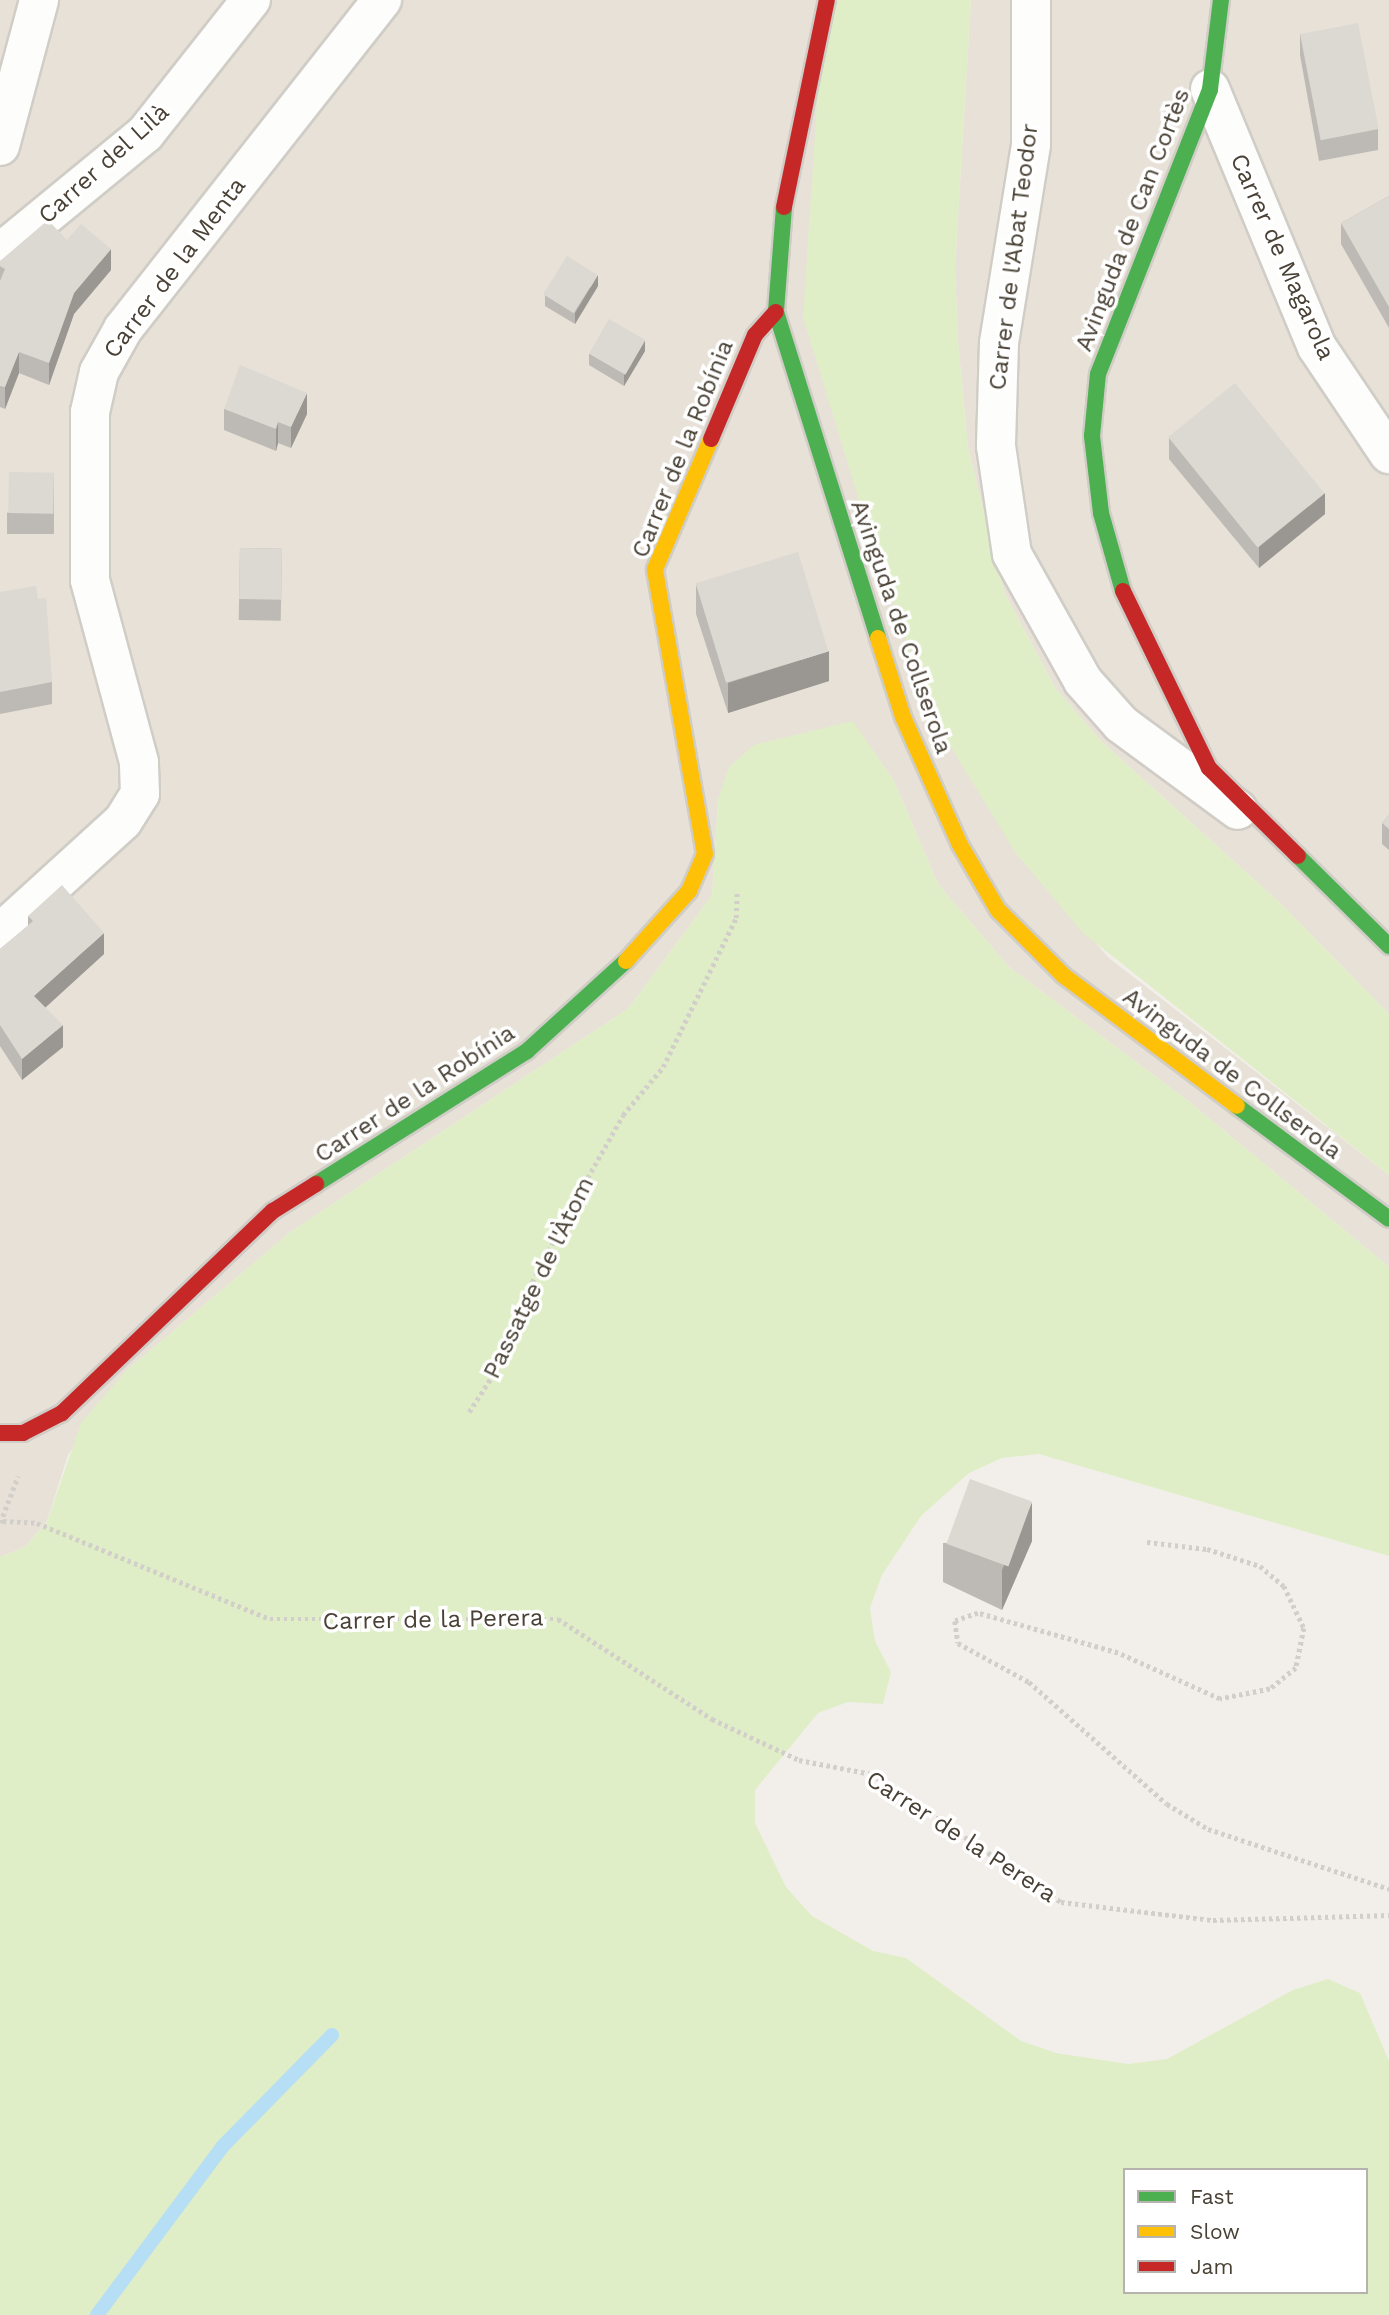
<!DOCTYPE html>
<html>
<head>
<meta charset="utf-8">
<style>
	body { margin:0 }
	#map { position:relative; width:1389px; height:2315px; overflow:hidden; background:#f2efea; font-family:"Work Sans",sans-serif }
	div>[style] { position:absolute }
	.residential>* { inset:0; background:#e7e1d7 }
	.green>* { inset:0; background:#e0eec7 }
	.stream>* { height:14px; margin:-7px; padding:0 7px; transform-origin:7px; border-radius:7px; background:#b6def4 }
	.path>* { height:4.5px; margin-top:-2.25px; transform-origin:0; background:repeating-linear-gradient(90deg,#d2cfca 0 3.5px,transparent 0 7px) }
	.roads { filter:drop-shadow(2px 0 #d0cdc7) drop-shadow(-2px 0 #d0cdc7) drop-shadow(0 2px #d0cdc7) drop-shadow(0 -2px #d0cdc7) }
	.street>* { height:38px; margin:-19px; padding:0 19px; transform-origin:19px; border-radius:19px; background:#fdfdfc }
	.fast>* { height:16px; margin:-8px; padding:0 8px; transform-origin:8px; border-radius:8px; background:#4caf50 }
	.slow>* { height:16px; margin:-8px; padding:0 8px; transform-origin:8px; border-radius:8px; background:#ffc107 }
	.jam>* { height:16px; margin:-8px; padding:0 8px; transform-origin:8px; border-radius:8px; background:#c62828 }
	.wall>* { inset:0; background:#bdbab5; transform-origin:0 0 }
	.shaded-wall>* { inset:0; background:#9a9793 }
	.building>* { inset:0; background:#dcd8d2; transform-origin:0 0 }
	span { translate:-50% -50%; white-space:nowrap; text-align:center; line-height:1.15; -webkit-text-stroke:7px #fff; paint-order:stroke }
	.street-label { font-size:24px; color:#494135 }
	.legend { position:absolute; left:1123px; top:2168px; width:245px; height:126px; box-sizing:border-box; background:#fff; border:2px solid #b6b3ae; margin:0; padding:9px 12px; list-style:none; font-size:21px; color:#494135 }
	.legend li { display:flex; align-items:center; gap:14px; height:35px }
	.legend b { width:35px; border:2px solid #b6b3ae }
</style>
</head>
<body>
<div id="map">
	<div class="residential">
		<div style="clip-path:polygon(0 0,835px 0,872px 543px,887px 579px,1015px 852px,1109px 958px,1389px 1175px,1389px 1267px,1187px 1100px,1009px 967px,938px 884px,894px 781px,853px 722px,718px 799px,712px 895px,629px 1008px,289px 1233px,126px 1371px,68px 1455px,47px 1521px,25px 1547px,0 1557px)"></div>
		<div style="clip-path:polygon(971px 0,1389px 0,1389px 1014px,1279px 902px,1102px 742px,1055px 688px,1004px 592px,968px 448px,958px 341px,955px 267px)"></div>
	</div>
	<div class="green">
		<div style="clip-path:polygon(835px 0,971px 0,955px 267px,958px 341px,968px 448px,1004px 592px,1055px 688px,1102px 742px,1279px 902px,1389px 1014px,1389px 1175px,1083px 933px,1015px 852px,934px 719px,872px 543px,803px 317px,819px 73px)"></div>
		<div style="clip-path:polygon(evenodd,853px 721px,894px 781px,938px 884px,1009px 967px,1187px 1100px,1389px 1267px,1389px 1556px,1039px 1454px,1002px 1458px,969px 1473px,921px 1516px,882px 1575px,870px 1608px,875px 1641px,891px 1672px,883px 1704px,848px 1702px,818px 1713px,755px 1790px,755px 1823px,786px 1887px,812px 1916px,873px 1951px,906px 1958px,1021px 2041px,1056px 2053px,1128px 2064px,1167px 2059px,1293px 1990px,1328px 1979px,1360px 1993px,1389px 2061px,1389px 2315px,0 2315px,0 1557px,25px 1547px,47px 1522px,81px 1423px,126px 1371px,289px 1233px,629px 1008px,712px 895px,718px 799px,729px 767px,754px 745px,853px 721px,1125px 2170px,1366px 2170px,1366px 2292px,1125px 2292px,1125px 2170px)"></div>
	</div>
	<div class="stream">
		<div style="left:97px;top:2315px;width:209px;rotate:-53.3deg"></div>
		<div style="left:222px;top:2147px;width:157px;rotate:-45.5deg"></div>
	</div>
	<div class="path">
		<div style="left:469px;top:1412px;width:74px;rotate:-57.2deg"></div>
		<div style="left:509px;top:1350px;width:72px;rotate:-71.3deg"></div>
		<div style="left:532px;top:1282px;width:111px;rotate:-62deg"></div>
		<div style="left:584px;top:1184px;width:79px;rotate:-60.5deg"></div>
		<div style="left:623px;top:1115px;width:62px;rotate:-50.2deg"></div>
		<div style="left:663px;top:1067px;width:166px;rotate:-63.9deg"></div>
		<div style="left:736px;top:918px;width:26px;rotate:-88deg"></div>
		<div style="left:3px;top:1521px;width:34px;rotate:3deg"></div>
		<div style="left:37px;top:1523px;width:252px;rotate:22.4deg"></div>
		<div style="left:270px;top:1619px;width:288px"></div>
		<div style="left:558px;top:1619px;width:184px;rotate:33deg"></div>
		<div style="left:712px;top:1719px;width:96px;rotate:25.2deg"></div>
		<div style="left:799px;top:1760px;width:74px;rotate:10.9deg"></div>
		<div style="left:872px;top:1774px;width:228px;rotate:34.1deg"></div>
		<div style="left:1061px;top:1902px;width:153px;rotate:6.8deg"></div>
		<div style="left:1213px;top:1920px;width:176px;rotate:-1.6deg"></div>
		<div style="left:0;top:1523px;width:50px;rotate:-69deg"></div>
		<div style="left:1147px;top:1542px;width:60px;rotate:6.7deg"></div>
		<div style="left:1207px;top:1549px;width:56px;rotate:17.8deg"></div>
		<div style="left:1260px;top:1566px;width:31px;rotate:40deg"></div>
		<div style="left:1284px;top:1586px;width:47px;rotate:64.5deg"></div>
		<div style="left:1304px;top:1628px;width:41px;rotate:101.3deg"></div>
		<div style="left:1296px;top:1668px;width:33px;rotate:141deg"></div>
		<div style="left:1270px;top:1689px;width:51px;rotate:168.7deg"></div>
		<div style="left:1220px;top:1699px;width:112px;rotate:-155.7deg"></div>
		<div style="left:1118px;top:1653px;width:146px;rotate:-164.1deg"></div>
		<div style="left:978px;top:1613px;width:24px;rotate:161deg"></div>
		<div style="left:955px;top:1621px;width:22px;rotate:82deg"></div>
		<div style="left:958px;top:1643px;width:81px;rotate:28.8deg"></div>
		<div style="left:1029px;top:1682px;width:184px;rotate:41.5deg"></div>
		<div style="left:1167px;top:1804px;width:48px;rotate:31.4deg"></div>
		<div style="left:1208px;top:1829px;width:191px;rotate:18.3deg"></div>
	</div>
	<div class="roads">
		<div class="street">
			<div style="left:1031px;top:0;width:145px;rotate:90deg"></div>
			<div style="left:1031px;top:145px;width:201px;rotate:99.2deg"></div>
			<div style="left:999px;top:343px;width:103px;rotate:91.7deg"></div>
			<div style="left:996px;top:446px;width:109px;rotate:81.6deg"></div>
			<div style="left:1012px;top:554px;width:145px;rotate:60.8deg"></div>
			<div style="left:1083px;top:681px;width:57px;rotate:48.5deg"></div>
			<div style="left:1121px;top:724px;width:145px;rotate:36.3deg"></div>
			<div style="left:1210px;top:89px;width:279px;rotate:67.5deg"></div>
			<div style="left:1317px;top:347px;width:129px;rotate:56.1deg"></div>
			<div style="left:0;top:146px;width:151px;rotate:-75deg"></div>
			<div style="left:0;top:253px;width:188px;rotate:-39.4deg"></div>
			<div style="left:145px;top:134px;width:171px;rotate:-51.7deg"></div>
			<div style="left:0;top:933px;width:166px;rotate:-42.3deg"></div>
			<div style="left:123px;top:821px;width:32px;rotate:-58deg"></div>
			<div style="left:140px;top:794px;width:32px;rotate:-92deg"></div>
			<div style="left:139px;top:762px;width:188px;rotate:-105.1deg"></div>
			<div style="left:90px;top:580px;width:168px;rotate:-90deg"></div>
			<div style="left:90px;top:412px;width:41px;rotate:-77.3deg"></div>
			<div style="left:99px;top:372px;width:49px;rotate:-60.8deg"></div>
			<div style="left:123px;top:329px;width:419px;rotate:-51.8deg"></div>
		</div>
		<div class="fast">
			<div style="left:784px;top:207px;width:105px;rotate:94.4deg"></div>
			<div style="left:776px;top:312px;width:342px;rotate:72.6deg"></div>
			<div style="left:1123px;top:591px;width:81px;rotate:-105.8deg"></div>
			<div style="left:1101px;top:513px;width:78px;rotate:-96.7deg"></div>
			<div style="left:1092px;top:436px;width:62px;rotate:-84.5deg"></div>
			<div style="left:1098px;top:374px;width:306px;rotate:-68.5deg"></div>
			<div style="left:1210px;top:89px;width:90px;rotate:-83deg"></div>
			<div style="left:1298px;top:856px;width:128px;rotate:44.7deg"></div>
			<div style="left:1237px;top:1106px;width:189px;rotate:36.6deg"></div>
			<div style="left:316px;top:1184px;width:249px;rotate:-32.2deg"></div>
			<div style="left:527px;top:1051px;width:134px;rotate:-42.3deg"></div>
		</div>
		<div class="slow">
			<div style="left:878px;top:638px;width:83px;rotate:72.4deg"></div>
			<div style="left:903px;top:717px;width:138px;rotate:66deg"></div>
			<div style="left:959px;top:843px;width:78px;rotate:59.8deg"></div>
			<div style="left:998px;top:910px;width:93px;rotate:45deg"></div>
			<div style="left:1064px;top:976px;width:216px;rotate:36.9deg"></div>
			<div style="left:626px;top:961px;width:94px;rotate:-48deg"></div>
			<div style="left:689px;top:891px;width:40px;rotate:-66.6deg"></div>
			<div style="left:705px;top:854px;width:289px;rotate:-100deg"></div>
			<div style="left:655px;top:569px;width:142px;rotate:-66.7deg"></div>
		</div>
		<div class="jam">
			<div style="left:784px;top:207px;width:211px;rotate:-78.3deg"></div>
			<div style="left:711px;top:439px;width:113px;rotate:-67.1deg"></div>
			<div style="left:755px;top:335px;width:31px;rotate:-48deg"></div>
			<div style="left:1123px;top:591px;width:197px;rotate:64.1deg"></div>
			<div style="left:1209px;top:768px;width:125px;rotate:44.7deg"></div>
			<div style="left:0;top:1433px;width:23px"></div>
			<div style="left:23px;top:1433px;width:44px;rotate:-27.1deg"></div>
			<div style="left:62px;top:1413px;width:292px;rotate:-43.8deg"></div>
			<div style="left:273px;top:1211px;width:51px;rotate:-32.1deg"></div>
		</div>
	</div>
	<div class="wall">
		<div style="clip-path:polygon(1300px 33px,1378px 129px,1378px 150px,1319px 161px,1300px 55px)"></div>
		<div style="clip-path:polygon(1389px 196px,1389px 328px,1341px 244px,1341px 223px)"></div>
		<div style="clip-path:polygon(67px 240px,111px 270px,74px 314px,49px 385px,19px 373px,5px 409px,0 407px,0 261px)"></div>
		<div style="clip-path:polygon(598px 286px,575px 324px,545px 306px,545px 295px)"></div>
		<div style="clip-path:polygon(645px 351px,624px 386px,589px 365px,589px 354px)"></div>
		<div style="clip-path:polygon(224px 409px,307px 414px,291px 448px,278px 443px,276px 451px,224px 430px)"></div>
		<div style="clip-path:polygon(1169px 438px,1325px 514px,1259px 568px,1169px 459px)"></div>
		<div style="clip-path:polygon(54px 473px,54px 534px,7px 534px,7px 513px)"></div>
		<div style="left:240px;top:548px;width:42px;height:72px;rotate:1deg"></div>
		<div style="clip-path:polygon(696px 584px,829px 681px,728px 713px,696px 614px)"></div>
		<div style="clip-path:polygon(0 592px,52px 682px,52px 704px,0 714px)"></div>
		<div style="clip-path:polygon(1389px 815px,1389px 850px,1382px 844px,1382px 823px)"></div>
		<div style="clip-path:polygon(28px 916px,104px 954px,45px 1007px,63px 1047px,22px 1080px,0 1046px,0 949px,28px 926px)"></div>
		<div style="clip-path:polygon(1032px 1541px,1002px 1610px,943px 1582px,943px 1543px)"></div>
	</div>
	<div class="shaded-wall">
		<div style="clip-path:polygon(111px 249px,111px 270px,74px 314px,49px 385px,49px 363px,74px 293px)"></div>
		<div style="clip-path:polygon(598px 275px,598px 286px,575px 324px,575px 313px)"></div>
		<div style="clip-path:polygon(645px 340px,645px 351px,624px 386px,624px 375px)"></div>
		<div style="clip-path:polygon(19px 352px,19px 373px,5px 409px,5px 387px)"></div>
		<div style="clip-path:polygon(307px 393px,307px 414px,291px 448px,291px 427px)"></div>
		<div style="clip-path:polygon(278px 422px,278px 443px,276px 451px,276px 429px)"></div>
		<div style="clip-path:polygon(1325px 493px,1325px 514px,1259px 568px,1259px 547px)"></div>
		<div style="clip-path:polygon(829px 651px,829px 681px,728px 713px,728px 683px)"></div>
		<div style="clip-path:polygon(104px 933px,104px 954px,34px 1018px,34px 996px)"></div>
		<div style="clip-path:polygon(63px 1025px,63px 1047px,22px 1080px,22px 1059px)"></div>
		<div style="clip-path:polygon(1032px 1502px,1032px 1541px,1002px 1610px,1002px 1570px)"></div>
	</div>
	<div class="building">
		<div style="left:1358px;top:23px;width:108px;height:59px;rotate:79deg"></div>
		<div style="clip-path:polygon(1389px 196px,1389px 307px,1341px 223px)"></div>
		<div style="clip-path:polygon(48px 220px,67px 240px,81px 224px,111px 249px,74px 293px,49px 363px,19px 352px,5px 387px,0 386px,0 281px,5px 269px,0 266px,0 261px)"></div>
		<div style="left:567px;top:256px;width:36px;height:45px;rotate:32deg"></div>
		<div style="left:609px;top:319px;width:42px;height:40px;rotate:30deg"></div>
		<div style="clip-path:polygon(240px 365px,307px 393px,291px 427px,278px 422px,276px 429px,224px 409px)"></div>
		<div style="left:1235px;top:383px;width:142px;height:86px;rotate:51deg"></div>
		<div style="left:9px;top:472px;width:45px;height:41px;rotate:1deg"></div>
		<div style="left:240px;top:548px;width:42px;height:51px;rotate:1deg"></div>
		<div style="left:798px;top:552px;width:104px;height:107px;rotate:73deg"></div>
		<div style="clip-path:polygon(36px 586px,38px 599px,46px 598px,52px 682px,0 692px,0 592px)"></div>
		<div style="clip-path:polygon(1389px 815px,1389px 829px,1382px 823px)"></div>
		<div style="clip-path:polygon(62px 885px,104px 933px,34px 996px,63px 1025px,22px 1059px,0 1025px,0 949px,33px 921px,28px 916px)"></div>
		<div style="left:970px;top:1479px;width:66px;height:69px;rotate:20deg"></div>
	</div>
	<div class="street-label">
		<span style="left:104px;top:164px;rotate:-42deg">Carrer del Lilà</span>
		<span style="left:1133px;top:220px;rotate:-69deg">Avinguda de Can Cortès</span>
		<span style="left:1014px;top:257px;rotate:-83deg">Carrer de l'Abat Teodor</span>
		<span style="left:1282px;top:257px;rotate:66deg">Carrer de Magarola</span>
		<span style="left:175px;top:268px;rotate:-53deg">Carrer de la Menta</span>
		<span style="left:683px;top:449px;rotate:-68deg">Carrer de la Robínia</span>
		<span style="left:901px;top:627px;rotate:71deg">Avinguda de Collserola</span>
		<span style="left:1232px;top:1074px;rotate:37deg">Avinguda de Collserola</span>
		<span style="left:415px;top:1094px;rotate:-33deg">Carrer de la Robínia</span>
		<span style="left:539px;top:1278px;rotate:-64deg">Passatge de l'Àtom</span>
		<span style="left:433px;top:1620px;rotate:-1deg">Carrer de la Perera</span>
		<span style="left:961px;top:1837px;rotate:33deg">Carrer de la Perera</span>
	</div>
	<ul class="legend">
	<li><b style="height:9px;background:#4caf50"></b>Fast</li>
	<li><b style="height:9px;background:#ffc107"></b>Slow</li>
	<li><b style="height:9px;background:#c62828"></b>Jam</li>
	</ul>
</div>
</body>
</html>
